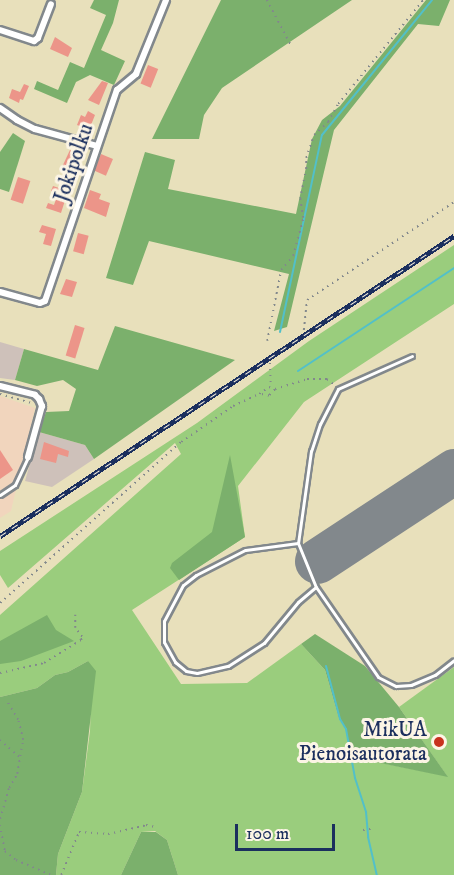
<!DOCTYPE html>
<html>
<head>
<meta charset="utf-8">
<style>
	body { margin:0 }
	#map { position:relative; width:454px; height:875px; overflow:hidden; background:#e8e0bb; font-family:"IM FELL DW Pica",serif }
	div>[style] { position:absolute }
	.built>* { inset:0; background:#f1d5bd }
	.industrial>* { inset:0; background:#cec1ba }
	.green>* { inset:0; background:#9acd7d }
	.forest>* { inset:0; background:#7bb06c }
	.stream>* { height:2px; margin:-1px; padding:0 1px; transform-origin:1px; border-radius:1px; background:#52c0c9 }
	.runway>* { height:45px; margin:-22.5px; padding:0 22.5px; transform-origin:22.5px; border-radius:22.5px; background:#82888c }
	.building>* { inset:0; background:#ec9589; transform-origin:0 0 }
	.path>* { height:1.5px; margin-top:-0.75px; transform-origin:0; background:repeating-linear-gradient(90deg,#82888c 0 1.5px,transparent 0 6px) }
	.roads { filter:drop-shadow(2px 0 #82888c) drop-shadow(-2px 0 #82888c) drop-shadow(0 2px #82888c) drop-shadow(0 -2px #82888c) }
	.lane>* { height:3px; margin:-1.5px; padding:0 1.5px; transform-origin:1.5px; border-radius:1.5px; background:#fff }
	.street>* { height:6px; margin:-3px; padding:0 3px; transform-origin:3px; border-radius:3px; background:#fff }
	.rail>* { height:4.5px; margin-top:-2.25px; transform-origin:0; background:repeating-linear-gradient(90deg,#fcf5e5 0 7px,#1b2f5e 0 14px); box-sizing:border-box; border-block:2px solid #1b2f5e }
	.dots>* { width:16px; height:16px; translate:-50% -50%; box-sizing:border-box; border:3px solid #fcf5e5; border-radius:50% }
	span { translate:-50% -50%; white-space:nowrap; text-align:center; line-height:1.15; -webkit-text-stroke:6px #fcf5e5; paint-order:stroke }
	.street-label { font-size:21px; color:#1b2f5e }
	.poi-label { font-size:21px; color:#1b2f5e }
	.right { translate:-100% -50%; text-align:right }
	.scale { position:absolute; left:235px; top:824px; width:100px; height:27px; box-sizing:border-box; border:3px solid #1b2f5e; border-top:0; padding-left:8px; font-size:18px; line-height:21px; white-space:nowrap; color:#1b2f5e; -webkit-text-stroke:4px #fcf5e5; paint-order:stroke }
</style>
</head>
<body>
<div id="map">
	<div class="built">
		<div style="clip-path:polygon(0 396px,35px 408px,11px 511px,0 518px)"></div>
	</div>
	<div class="industrial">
		<div style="clip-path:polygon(0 342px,24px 349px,15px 380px,0 378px)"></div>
		<div style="clip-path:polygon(39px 432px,85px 445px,94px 459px,52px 487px,25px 481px)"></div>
	</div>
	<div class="green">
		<div style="clip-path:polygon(454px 245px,454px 304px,304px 402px,238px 486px,245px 537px,132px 610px,181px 684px,247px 683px,301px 644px,325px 670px,339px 719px,346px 729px,351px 757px,447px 776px,399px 707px,454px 667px,454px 875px,178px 875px,167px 840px,155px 831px,141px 832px,121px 875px,56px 875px,58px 854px,82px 792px,90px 731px,91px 701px,88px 661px,68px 672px,55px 675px,37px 688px,0 697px,0 615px,181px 454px,175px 443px,8px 588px,0 575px,0 551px,197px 423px,309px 341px)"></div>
	</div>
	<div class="forest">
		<div style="clip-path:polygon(94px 0,119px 0,113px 23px,101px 50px,125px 61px,114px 85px,90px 75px,76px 82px,67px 103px,34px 89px,37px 81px,58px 90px,70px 62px,84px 68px,106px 15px,90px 8px)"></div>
		<div style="clip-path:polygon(221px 0,352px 0,222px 88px,204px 115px,199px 139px,152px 139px)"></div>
		<div style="clip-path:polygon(426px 0,450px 0,439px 26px,418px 24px,334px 130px,287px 327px,274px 331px,289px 274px,149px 241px,133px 285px,106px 278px,145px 152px,175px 160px,168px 189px,296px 214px,312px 139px,322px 120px,340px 106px)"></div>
		<div style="clip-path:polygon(13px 133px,25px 141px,9px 192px,0 189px,0 152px)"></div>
		<div style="clip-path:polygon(115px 326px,235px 360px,94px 459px,85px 445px,39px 432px,46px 412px,69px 411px,76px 389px,63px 380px,37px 386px,15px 380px,24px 349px,98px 370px)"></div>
		<div style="clip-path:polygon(230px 455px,245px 537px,179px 580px,170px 568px,172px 563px,212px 532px)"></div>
		<div style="clip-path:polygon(47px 615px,56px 630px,74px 641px,21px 661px,0 664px,0 641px)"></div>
		<div style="clip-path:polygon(315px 634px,365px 666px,399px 707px,448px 777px,351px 757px,346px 729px,339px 719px,325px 670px,301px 644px)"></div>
		<div style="clip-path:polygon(88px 661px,96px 671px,82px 792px,58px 854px,56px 875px,0 875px,0 697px,37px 688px,55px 675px,68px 672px)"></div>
		<div style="clip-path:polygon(141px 832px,156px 832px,167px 840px,178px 875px,121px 875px)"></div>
	</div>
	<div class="stream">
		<div style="left:280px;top:332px;width:201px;rotate:-78deg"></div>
		<div style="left:322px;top:135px;width:174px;rotate:-50.8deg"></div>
		<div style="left:298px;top:371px;width:187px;rotate:-33.4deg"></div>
		<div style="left:326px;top:666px;width:55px;rotate:75.2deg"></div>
		<div style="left:340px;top:719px;width:12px;rotate:59deg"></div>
		<div style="left:346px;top:729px;width:50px;rotate:79.6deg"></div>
		<div style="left:355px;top:778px;width:36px;rotate:72deg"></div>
		<div style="left:366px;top:812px;width:25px;rotate:85deg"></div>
		<div style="left:368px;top:837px;width:39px;rotate:77deg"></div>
	</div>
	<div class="runway">
		<div style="left:317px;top:561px;width:164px;rotate:-33.3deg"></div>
	</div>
	<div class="building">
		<div style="clip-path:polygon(55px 37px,72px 48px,68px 57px,50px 49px)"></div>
		<div style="left:148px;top:65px;width:11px;height:20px;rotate:22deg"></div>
		<div style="clip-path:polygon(102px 81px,108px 83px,99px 105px,88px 100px)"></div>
		<div style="clip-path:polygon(24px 84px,29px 86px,23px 100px,20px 99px,19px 103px,9px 98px,12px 89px,20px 92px)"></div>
		<div style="clip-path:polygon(88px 111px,95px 115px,89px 130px,77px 125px,81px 115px,85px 117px)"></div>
		<div style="clip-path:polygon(70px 150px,78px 153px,74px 169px,70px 170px,62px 167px)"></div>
		<div style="left:101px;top:154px;width:13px;height:18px;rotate:23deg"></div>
		<div style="left:18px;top:177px;width:13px;height:24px;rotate:18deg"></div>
		<div style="clip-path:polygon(53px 186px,68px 191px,61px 213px,46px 208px,48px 203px,54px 205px,58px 193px,51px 191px)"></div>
		<div style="clip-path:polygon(90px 190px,101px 194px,99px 199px,110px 203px,106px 217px,84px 208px)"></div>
		<div style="clip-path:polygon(42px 225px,56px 229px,51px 246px,43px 244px,46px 234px,39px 232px)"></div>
		<div style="left:78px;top:233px;width:11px;height:19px;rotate:15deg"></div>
		<div style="clip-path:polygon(66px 279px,77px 282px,72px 297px,60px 294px)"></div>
		<div style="left:75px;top:325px;width:10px;height:32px;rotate:17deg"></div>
		<div style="clip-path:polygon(44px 442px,69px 451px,68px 457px,58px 454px,56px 463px,40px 459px)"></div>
		<div style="clip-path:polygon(0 450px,13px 470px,0 479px)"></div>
	</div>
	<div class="path">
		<div style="left:267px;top:0;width:53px;rotate:62deg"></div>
		<div style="left:303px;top:336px;width:36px;rotate:-84deg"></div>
		<div style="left:307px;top:300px;width:177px;rotate:-33.7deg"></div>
		<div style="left:267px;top:341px;width:72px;rotate:-78.8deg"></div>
		<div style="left:281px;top:270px;width:18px;rotate:-49deg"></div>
		<div style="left:293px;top:256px;width:39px;rotate:-75deg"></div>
		<div style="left:303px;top:218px;width:19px;rotate:-99deg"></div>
		<div style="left:300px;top:199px;width:31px;rotate:-79deg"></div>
		<div style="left:306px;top:169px;width:11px;rotate:-90deg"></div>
		<div style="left:306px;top:158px;width:24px;rotate:-71deg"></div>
		<div style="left:314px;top:135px;width:19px;rotate:-43deg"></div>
		<div style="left:328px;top:122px;width:21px;rotate:-61deg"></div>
		<div style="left:338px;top:104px;width:134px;rotate:-50.7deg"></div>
		<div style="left:270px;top:357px;width:29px;rotate:88deg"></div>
		<div style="left:275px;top:389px;width:34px;rotate:-17deg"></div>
		<div style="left:307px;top:379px;width:20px"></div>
		<div style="left:327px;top:379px;width:11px;rotate:38deg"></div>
		<div style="left:0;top:394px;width:35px;rotate:16deg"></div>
		<div style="left:0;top:603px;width:242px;rotate:-41.7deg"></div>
		<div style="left:181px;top:442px;width:63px;rotate:-34.7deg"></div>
		<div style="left:233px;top:406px;width:29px;rotate:-25deg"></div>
		<div style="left:259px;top:394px;width:12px;rotate:-35deg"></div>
		<div style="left:269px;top:387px;width:7px;rotate:27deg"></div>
		<div style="left:275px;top:390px;width:8px;rotate:135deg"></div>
		<div style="left:269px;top:396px;width:10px;rotate:-169deg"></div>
		<div style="left:0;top:673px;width:45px;rotate:-12.8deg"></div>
		<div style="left:44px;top:663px;width:44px;rotate:-31.9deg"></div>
		<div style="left:81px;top:640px;width:3px;rotate:-72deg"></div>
		<div style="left:82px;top:637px;width:11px;rotate:-128deg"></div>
		<div style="left:75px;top:628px;width:13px;rotate:-90deg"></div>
		<div style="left:0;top:740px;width:28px;rotate:41deg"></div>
		<div style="left:0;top:819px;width:32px;rotate:-74deg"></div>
		<div style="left:9px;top:788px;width:16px;rotate:-60deg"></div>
		<div style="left:17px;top:774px;width:35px;rotate:-80deg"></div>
		<div style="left:23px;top:740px;width:21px;rotate:-104deg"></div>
		<div style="left:18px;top:720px;width:23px;rotate:-121deg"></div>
		<div style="left:0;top:825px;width:26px;rotate:79deg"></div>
		<div style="left:5px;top:851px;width:14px;rotate:39deg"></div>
		<div style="left:16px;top:860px;width:38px;rotate:23deg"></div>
		<div style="left:363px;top:830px;width:12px;rotate:-9deg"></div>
		<div style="left:61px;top:875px;width:47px;rotate:-67.3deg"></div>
		<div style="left:79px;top:832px;width:29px;rotate:4deg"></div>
		<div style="left:108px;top:834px;width:39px;rotate:-13deg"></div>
		<div style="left:146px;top:825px;width:9px;rotate:13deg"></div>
	</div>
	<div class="roads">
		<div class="lane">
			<div style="left:412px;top:356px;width:81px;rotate:156deg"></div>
			<div style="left:338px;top:389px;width:39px;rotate:117deg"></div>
			<div style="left:320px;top:424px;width:28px;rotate:108deg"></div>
			<div style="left:311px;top:451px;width:93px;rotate:98deg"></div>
			<div style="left:298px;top:543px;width:48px;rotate:67.8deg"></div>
			<div style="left:316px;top:587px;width:109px;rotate:55.4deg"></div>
			<div style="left:378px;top:677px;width:20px;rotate:27deg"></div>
			<div style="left:396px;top:686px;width:15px;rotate:-4deg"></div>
			<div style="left:411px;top:685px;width:26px;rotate:-23deg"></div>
			<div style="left:435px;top:675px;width:24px;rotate:-38deg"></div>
			<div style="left:0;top:495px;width:18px;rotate:-34deg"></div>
			<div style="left:15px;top:485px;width:31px;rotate:-65deg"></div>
			<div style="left:298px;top:543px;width:53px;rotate:172.5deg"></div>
			<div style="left:245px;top:550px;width:55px;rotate:153deg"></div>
			<div style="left:196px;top:575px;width:16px;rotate:142deg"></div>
			<div style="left:183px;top:585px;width:41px;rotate:117.8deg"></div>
			<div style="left:164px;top:621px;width:21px;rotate:90deg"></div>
			<div style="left:164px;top:642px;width:23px;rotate:61deg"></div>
			<div style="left:175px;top:662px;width:14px;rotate:39deg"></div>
			<div style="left:186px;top:671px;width:11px;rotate:10deg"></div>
			<div style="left:197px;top:673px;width:32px;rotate:-13deg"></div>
			<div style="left:228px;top:666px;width:43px;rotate:-32.6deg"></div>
			<div style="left:264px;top:643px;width:53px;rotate:-50.3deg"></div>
			<div style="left:298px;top:602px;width:23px;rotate:-40deg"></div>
		</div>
		<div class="street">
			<div style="left:0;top:30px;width:36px;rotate:18deg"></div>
			<div style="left:34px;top:41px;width:5px;rotate:-37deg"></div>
			<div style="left:38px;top:38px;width:36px;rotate:-69deg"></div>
			<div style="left:0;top:108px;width:21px;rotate:35deg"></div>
			<div style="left:17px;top:120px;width:20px;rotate:27deg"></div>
			<div style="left:35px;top:129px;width:64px;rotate:15.3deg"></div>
			<div style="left:0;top:292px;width:41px;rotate:15.4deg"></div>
			<div style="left:40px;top:303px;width:5px;rotate:-22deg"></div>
			<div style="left:45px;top:301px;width:223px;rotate:-71.2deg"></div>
			<div style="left:117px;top:90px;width:25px;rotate:-40deg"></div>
			<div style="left:136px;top:74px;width:80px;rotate:-67.9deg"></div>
			<div style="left:0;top:386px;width:36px;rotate:14deg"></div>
			<div style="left:35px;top:395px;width:6px;rotate:45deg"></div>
			<div style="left:39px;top:399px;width:8px;rotate:67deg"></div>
			<div style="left:42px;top:406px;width:53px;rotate:105.4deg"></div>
		</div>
	</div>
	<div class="rail">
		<div style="left:0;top:536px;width:544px;rotate:-33.46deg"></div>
	</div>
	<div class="dots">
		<div style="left:439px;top:742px;background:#c8321e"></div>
	</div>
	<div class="street-label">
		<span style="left:74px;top:163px;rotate:-71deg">Jokipolku</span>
	</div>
	<div class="poi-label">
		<span class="right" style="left:427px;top:742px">MikUA<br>Pienoisautorata</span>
	</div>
	<div class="scale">100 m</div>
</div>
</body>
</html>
